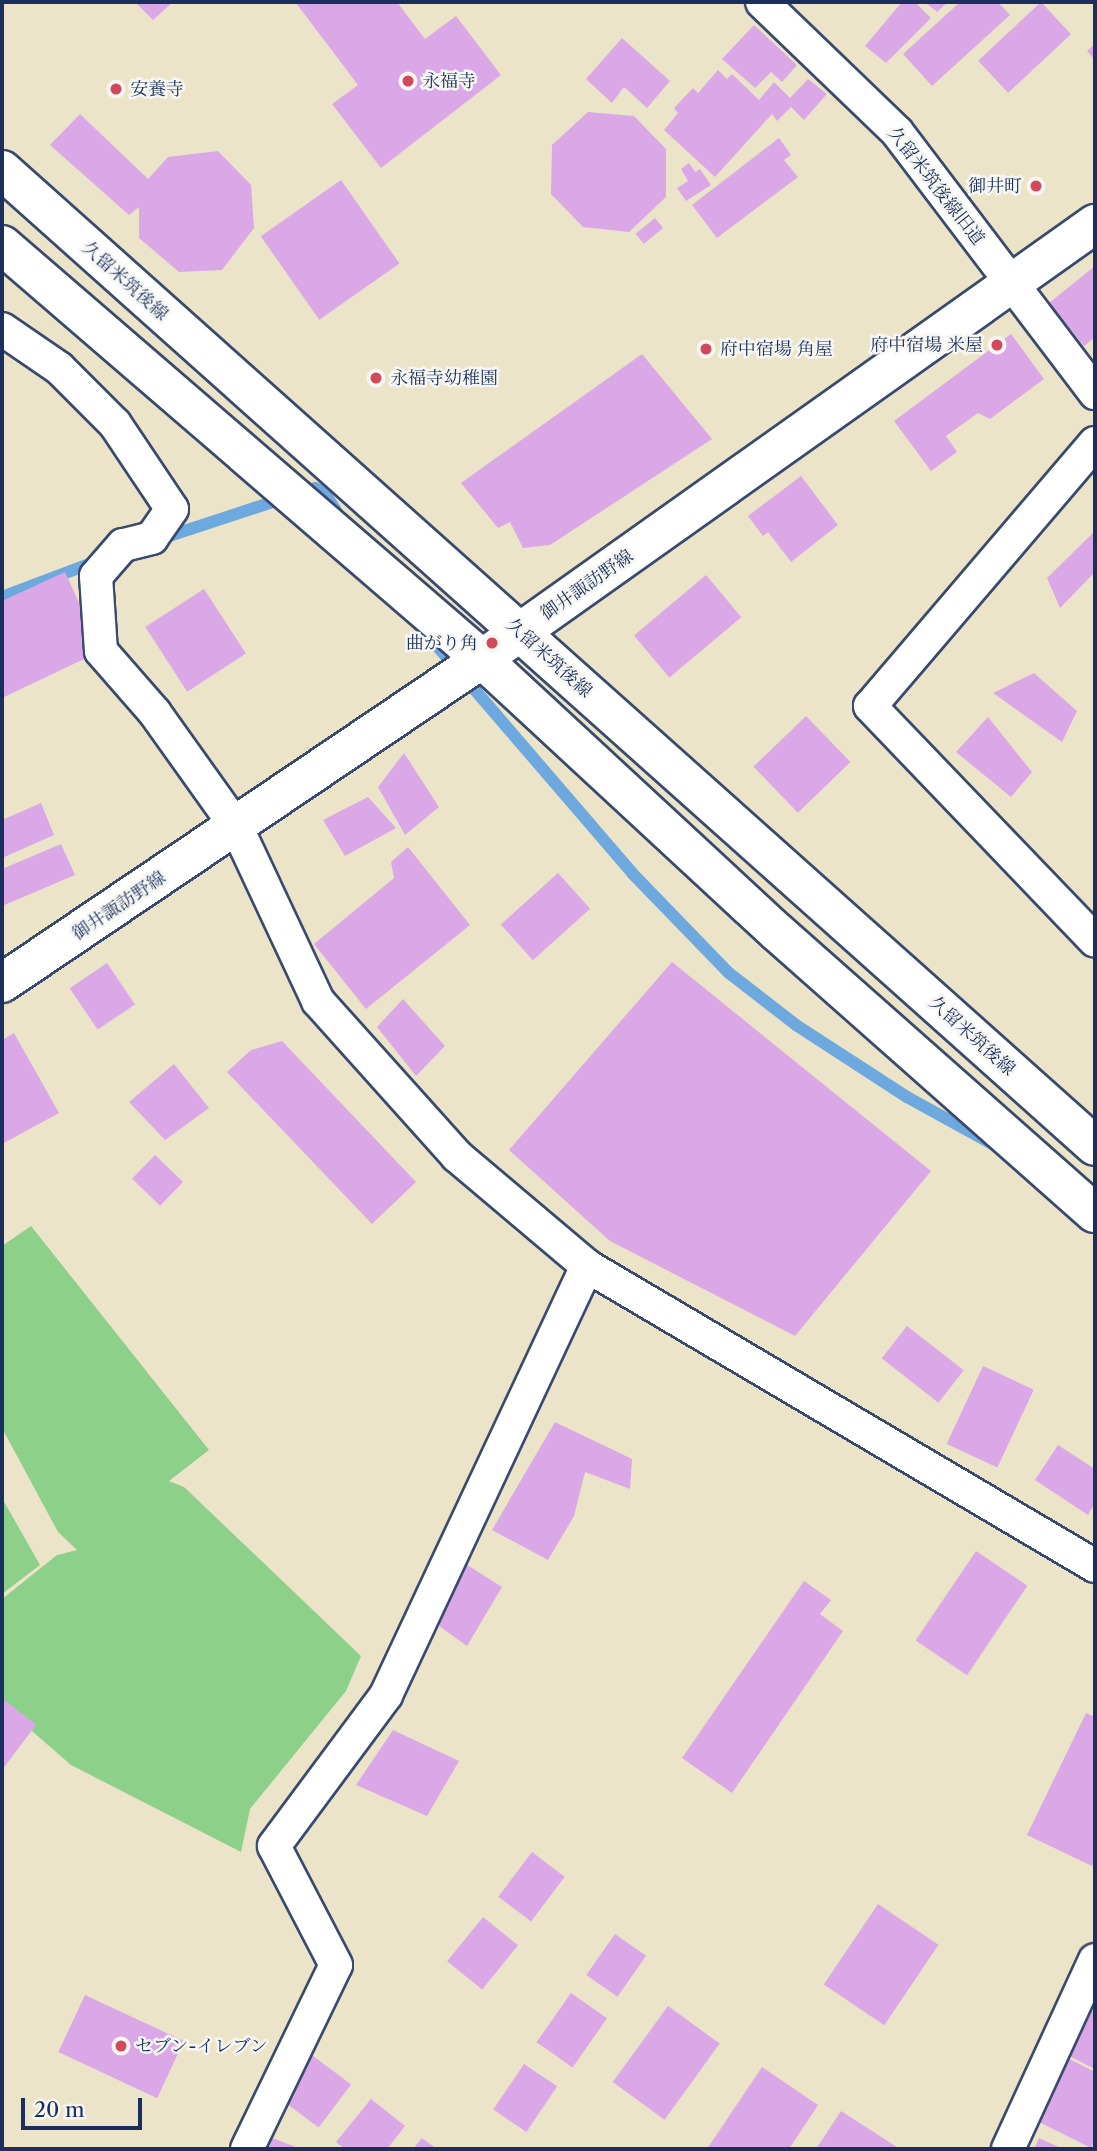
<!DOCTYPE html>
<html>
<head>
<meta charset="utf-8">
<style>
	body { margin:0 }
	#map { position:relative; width:1097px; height:2151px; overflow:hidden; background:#ece4c8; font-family:"Libre Caslon Text","Noto Serif JP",serif }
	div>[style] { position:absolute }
	.green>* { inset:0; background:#8dd089 }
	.stream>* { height:12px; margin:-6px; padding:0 6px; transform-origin:6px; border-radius:6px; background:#6da8de }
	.building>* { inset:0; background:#daa8e7; transform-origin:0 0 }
	.roads { filter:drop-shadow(2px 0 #3a4a6e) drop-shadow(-2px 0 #3a4a6e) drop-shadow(0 2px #3a4a6e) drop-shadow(0 -2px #3a4a6e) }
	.minor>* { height:32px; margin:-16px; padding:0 16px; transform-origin:16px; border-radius:16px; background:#fff }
	.secondary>* { height:38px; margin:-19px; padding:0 19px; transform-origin:19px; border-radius:19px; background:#fff }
	.primary>* { height:38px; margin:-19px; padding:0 19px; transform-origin:19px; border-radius:19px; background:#fff }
	.dots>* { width:19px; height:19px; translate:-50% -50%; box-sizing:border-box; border:4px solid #f6f6f2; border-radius:50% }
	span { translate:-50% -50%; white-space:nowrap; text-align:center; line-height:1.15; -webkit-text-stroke:5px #f6f6f2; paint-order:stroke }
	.poi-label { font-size:18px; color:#1b2f5e }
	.left { translate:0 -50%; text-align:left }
	.right { translate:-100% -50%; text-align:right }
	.street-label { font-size:18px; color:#1b2f5e }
	.frame { position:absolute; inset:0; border:4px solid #1b2f5e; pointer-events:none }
	.scale { position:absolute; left:21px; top:2098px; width:121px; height:32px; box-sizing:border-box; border:4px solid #1b2f5e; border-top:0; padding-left:9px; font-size:21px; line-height:24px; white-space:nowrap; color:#1b2f5e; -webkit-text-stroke:5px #f6f6f2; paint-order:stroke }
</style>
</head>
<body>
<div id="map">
	<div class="green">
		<div style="clip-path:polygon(31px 1226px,209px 1450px,169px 1481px,184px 1487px,361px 1656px,346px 1691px,250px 1809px,241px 1852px,71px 1765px,2px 1705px,2px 1599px,57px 1555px,77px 1550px,58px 1532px,2px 1428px,2px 1246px)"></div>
		<div style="clip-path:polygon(2px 1498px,40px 1565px,2px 1594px)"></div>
	</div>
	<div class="stream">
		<div style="left:160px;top:539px;width:163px;rotate:-18.2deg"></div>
		<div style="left:315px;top:488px;width:10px;rotate:24deg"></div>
		<div style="left:324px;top:492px;width:30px;rotate:57deg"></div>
		<div style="left:2px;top:597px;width:105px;rotate:-20.7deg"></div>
		<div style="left:425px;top:632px;width:318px;rotate:49.3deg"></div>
		<div style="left:632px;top:873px;width:139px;rotate:45.9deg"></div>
		<div style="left:729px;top:973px;width:85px;rotate:37.8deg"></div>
		<div style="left:796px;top:1025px;width:132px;rotate:33deg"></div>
		<div style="left:907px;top:1097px;width:99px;rotate:28.9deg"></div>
	</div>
	<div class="building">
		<div style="clip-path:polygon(135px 2px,173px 2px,153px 20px)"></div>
		<div style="clip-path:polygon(397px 2px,425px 39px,456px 16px,501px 75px,381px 168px,332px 104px,358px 85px,296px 3px)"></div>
		<div style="clip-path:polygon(902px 2px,915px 2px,931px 18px,886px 63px,865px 46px)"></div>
		<div style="clip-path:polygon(925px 2px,948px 2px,937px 12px)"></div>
		<div style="clip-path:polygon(960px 2px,998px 2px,1010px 15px,932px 86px,903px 54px)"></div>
		<div style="left:1041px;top:2px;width:44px;height:86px;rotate:47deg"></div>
		<div style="clip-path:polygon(754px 25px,797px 65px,782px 82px,771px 72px,755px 88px,722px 59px)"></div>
		<div style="clip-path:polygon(622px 38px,670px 81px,647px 108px,624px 87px,612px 103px,586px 79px)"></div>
		<div style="clip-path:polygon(1095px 44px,1095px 60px,1087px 51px)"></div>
		<div style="clip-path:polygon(718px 70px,727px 79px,732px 74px,759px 100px,774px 82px,790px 98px,808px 79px,827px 94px,804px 120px,791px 107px,777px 121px,772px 114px,715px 177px,664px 130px,678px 113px,674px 108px,693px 88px,698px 93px)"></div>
		<div style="clip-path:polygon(588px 112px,634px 116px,666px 149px,666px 197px,629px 232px,583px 227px,551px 194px,552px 145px)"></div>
		<div style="clip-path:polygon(80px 114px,148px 179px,168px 157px,218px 151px,251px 185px,254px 228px,222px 270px,179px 272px,139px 238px,139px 207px,129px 215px,50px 145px)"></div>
		<div style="clip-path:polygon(779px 138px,791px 155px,784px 160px,798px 177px,717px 238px,692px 205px)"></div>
		<div style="clip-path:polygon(689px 163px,695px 172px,700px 169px,711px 185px,686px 201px,677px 188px,688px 181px,681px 169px)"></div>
		<div style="left:341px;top:180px;width:102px;height:98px;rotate:55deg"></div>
		<div style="left:655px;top:218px;width:13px;height:25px;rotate:51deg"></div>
		<div style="clip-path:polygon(1095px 266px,1095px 337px,1084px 346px,1049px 303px)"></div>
		<div style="clip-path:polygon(1011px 334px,1044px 379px,990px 419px,978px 413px,946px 436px,957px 452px,931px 471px,894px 421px)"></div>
		<div style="clip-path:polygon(642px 354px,712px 439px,550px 545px,523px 548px,510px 522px,498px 528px,461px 483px)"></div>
		<div style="clip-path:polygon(801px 476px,838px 525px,791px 562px,768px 532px,763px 536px,748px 516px)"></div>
		<div style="clip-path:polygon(1095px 531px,1095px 572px,1060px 608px,1047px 578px)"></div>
		<div style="clip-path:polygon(65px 572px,101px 651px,2px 698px,2px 601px)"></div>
		<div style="left:706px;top:575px;width:55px;height:94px;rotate:50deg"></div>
		<div style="left:204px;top:589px;width:77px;height:70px;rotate:57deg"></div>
		<div style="clip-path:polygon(1034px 673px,1077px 711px,1062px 742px,993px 693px)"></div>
		<div style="left:806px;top:716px;width:64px;height:73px;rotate:46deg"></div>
		<div style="clip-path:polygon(988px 717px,1032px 772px,1011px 797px,956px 752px)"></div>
		<div style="clip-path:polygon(404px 753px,439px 807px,405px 835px,378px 787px)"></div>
		<div style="clip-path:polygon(368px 797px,396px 828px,345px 856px,323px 820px)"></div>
		<div style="clip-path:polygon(41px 803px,54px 835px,2px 858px,2px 820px)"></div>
		<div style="clip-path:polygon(61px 844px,75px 875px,2px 906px,2px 869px)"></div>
		<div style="clip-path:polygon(408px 847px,470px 925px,366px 1009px,314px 944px,394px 878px,391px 862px)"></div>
		<div style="left:558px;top:873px;width:48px;height:77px;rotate:48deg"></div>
		<div style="clip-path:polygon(672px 962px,931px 1171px,795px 1336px,610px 1241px,509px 1150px)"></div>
		<div style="left:107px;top:963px;width:50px;height:45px;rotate:56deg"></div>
		<div style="clip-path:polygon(403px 999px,445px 1046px,416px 1076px,377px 1027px)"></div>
		<div style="clip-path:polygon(14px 1033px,59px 1113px,2px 1144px,2px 1040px)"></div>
		<div style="clip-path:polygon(282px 1041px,416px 1182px,372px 1224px,227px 1072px,251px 1050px)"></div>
		<div style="clip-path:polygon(174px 1064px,209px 1108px,165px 1140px,129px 1102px)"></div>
		<div style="left:155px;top:1155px;width:39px;height:33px;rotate:44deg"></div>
		<div style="left:907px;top:1326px;width:72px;height:41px;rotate:38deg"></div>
		<div style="left:983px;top:1366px;width:56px;height:86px;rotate:25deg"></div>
		<div style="clip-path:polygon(555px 1422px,632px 1459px,630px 1489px,585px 1472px,574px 1516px,548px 1560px,492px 1530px)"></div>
		<div style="clip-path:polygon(1058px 1445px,1095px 1469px,1095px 1503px,1088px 1515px,1035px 1480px)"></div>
		<div style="left:976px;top:1551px;width:62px;height:108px;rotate:34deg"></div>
		<div style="clip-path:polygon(464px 1563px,502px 1587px,467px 1646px,439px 1626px)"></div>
		<div style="clip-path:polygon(804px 1581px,831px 1600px,820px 1614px,843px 1631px,732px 1793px,682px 1758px)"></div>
		<div style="clip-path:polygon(2px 1698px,36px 1725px,2px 1770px)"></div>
		<div style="clip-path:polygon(1086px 1713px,1095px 1717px,1095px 1858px,1092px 1866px,1027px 1835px)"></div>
		<div style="clip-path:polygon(393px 1730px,459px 1761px,427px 1816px,356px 1785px)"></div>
		<div style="left:532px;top:1852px;width:41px;height:56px;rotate:37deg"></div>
		<div style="left:878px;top:1904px;width:73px;height:97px;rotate:34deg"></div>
		<div style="left:483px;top:1917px;width:45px;height:57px;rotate:39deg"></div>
		<div style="left:615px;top:1934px;width:38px;height:50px;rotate:35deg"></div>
		<div style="left:571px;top:1993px;width:44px;height:60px;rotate:35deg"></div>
		<div style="left:85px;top:1995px;width:109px;height:63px;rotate:25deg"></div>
		<div style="left:668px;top:2006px;width:64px;height:94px;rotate:36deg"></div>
		<div style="clip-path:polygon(1090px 2010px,1095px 2012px,1095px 2069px,1069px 2056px)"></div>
		<div style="left:308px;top:2052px;width:54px;height:54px;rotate:37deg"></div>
		<div style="clip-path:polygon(1062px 2055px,1095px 2072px,1095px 2140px,1091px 2148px,1031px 2118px)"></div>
		<div style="left:524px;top:2064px;width:40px;height:55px;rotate:34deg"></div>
		<div style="clip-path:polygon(762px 2067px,818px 2105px,789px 2149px,707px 2149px)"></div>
		<div style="clip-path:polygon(371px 2099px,405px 2126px,387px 2149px,345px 2149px,336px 2142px)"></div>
		<div style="clip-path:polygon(841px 2111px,900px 2149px,816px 2149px)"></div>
		<div style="clip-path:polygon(262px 2134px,301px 2149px,255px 2149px)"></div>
		<div style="clip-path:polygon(422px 2138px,437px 2149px,413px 2149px)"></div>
		<div style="clip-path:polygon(1039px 2138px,1063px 2149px,1034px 2149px)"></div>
	</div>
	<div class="roads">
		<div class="minor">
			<div style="left:762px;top:2px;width:187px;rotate:43.9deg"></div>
			<div style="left:897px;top:132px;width:328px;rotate:52.8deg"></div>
			<div style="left:2px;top:329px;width:69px;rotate:34.4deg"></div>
			<div style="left:59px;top:368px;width:79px;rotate:45deg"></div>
			<div style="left:115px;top:424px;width:102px;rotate:56.2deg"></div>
			<div style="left:172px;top:509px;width:35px;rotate:125deg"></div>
			<div style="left:152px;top:538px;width:30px;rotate:166deg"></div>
			<div style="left:123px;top:545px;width:41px;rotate:131.1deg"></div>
			<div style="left:96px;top:576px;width:75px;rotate:86.2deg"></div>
			<div style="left:101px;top:651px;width:82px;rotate:48.9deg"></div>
			<div style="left:155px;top:713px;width:141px;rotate:54.5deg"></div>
			<div style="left:237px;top:828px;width:191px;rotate:64.9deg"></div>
			<div style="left:318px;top:1001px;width:208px;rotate:48.1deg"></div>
			<div style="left:457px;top:1156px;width:170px;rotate:40.2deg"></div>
			<div style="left:587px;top:1266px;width:590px;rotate:30.56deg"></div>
			<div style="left:1095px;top:443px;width:346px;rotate:130.5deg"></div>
			<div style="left:870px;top:706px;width:325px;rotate:46.2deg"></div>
			<div style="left:247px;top:2149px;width:204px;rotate:-64.2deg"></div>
			<div style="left:336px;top:1965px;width:134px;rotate:-117.5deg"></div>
			<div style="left:274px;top:1846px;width:188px;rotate:-53.4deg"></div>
			<div style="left:386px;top:1695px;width:474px;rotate:-64.9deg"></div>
			<div style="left:1008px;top:2149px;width:208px;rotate:-65.3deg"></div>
		</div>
		<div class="secondary">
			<div style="left:2px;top:983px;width:579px;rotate:-34.02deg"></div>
			<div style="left:482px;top:659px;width:752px;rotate:-35.36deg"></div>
		</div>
		<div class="primary">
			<div style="left:2px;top:170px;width:1465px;rotate:41.76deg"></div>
			<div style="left:2px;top:245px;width:634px;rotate:40.78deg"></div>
			<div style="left:482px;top:659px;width:402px;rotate:42.8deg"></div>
			<div style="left:777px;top:932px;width:424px;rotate:41.5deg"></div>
		</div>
	</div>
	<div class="dots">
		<div style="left:408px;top:81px;background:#d1495b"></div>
		<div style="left:116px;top:89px;background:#d1495b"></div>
		<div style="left:1036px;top:186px;background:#d1495b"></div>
		<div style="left:997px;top:345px;background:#d1495b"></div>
		<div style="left:706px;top:349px;background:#d1495b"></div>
		<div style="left:376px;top:378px;background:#d1495b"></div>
		<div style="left:492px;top:643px;background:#d1495b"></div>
		<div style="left:121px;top:2046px;background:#d1495b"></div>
	</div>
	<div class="poi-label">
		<span class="left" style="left:422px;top:81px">永福寺</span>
		<span class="left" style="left:130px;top:89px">安養寺</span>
		<span class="right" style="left:1022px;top:186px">御井町</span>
		<span class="right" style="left:983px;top:345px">府中宿場 米屋</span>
		<span class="left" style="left:720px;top:349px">府中宿場 角屋</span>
		<span class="left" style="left:390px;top:378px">永福寺幼稚園</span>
		<span class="right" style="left:478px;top:643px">曲がり角</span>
		<span class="left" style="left:135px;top:2046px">セブン-イレブン</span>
	</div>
	<div class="street-label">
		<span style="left:936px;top:186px;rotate:52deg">久留米筑後線旧道</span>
		<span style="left:125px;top:281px;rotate:42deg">久留米筑後線</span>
		<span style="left:587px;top:585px;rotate:-35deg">御井諏訪野線</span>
		<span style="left:549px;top:658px;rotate:42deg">久留米筑後線</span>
		<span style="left:119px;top:906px;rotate:-34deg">御井諏訪野線</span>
		<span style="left:972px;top:1036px;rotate:42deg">久留米筑後線</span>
	</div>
	<div class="frame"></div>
	<div class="scale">20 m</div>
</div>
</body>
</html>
